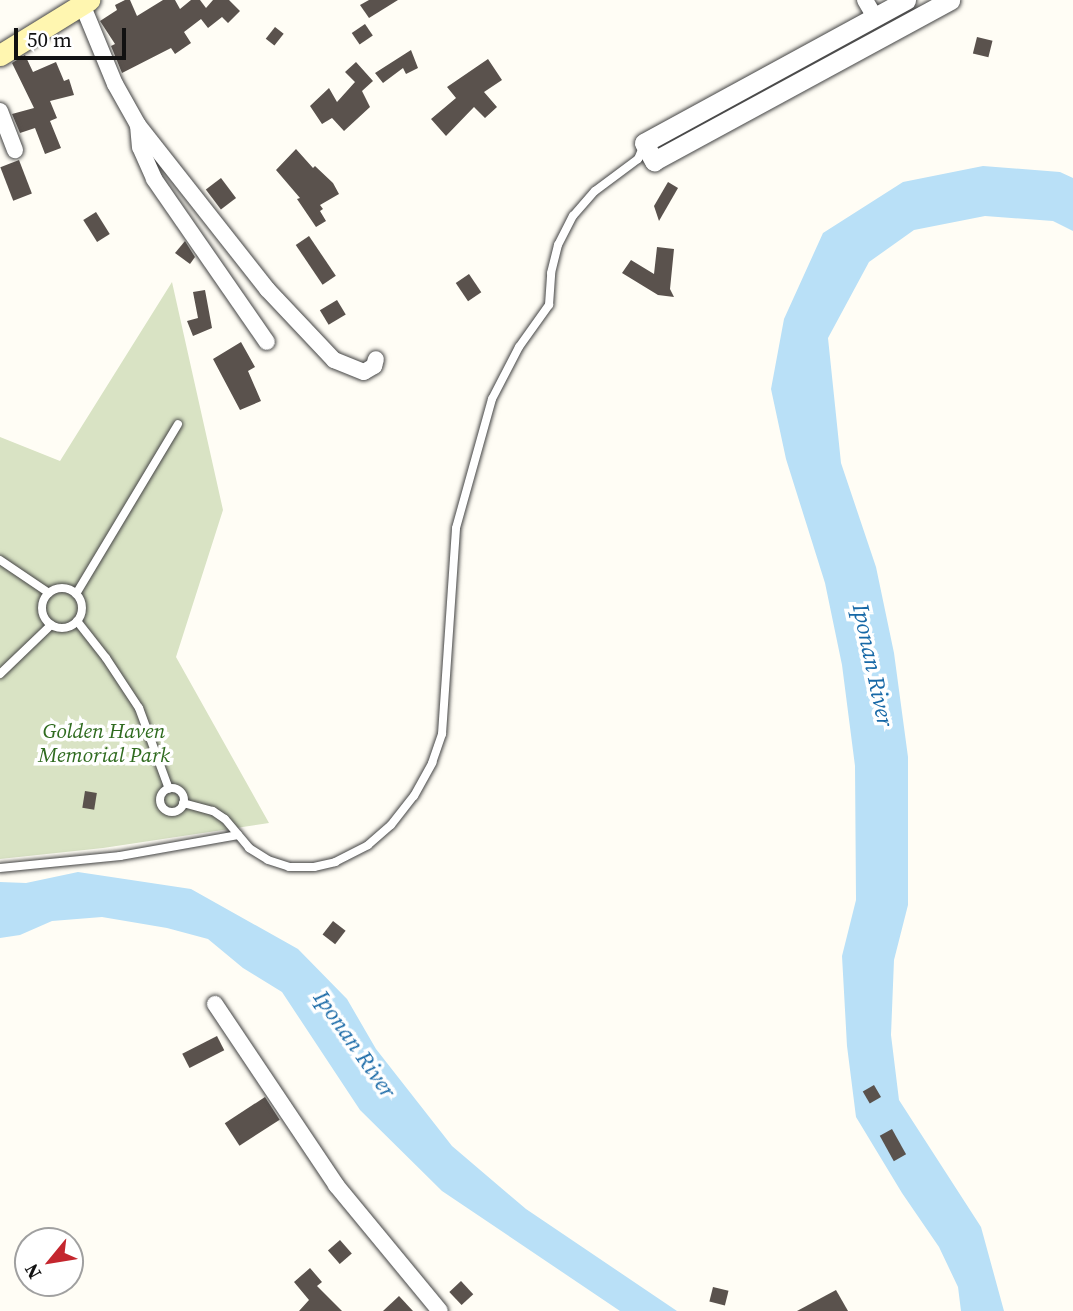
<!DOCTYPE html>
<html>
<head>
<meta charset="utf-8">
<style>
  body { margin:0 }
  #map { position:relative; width:1073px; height:1311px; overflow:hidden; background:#fffdf5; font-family:"Source Serif 4",serif }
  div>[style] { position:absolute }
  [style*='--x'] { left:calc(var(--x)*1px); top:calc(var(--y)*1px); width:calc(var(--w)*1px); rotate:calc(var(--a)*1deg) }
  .cemetery>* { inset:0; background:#d9e3c4 }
  .water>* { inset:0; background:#b9e0f7 }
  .building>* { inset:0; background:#5a524d; transform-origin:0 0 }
  .roads { filter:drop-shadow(0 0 2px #444) drop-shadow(0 0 2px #444) }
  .service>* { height:8px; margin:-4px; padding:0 4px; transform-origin:4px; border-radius:4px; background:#fff }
  .service>.ring { margin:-4px; padding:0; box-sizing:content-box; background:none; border:8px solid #fff; border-radius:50% }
  .minor>* { height:16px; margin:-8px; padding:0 8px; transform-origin:8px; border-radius:8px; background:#fff }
  .tertiary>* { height:19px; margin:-9.5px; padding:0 9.5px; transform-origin:9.5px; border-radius:9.5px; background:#fff }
  .secondary>* { height:21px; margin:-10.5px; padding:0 10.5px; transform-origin:10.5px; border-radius:10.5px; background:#fff6b0 }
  span { translate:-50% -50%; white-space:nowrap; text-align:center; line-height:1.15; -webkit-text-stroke:7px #fff; paint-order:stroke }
  .park-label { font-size:21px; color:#2f6b1f; font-style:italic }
  .water-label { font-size:23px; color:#1768a6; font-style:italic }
  .north { position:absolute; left:14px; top:1227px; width:70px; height:70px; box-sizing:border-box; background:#fff; border:2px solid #a0a0a0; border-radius:50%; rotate:240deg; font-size:19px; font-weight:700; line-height:28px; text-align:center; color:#111 }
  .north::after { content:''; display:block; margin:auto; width:24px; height:32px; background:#c4262e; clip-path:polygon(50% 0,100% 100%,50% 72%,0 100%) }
  .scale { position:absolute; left:14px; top:28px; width:112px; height:32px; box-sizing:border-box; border:4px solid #111; border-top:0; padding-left:9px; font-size:21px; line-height:24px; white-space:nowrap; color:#111; -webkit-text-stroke:5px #fff; paint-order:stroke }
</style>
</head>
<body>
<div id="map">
  <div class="cemetery">
    <div style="clip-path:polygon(172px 282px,223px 510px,176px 657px,269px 823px,103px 848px,0 859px,0 437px,60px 461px)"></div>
  </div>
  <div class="water">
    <div style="clip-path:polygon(983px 166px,1060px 172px,1073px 178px,1073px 231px,1053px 221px,985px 216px,914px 230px,869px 262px,828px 338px,841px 463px,876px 567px,894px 653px,908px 757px,908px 905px,894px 960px,891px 1035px,899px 1100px,981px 1227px,1004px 1311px,961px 1311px,958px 1287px,939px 1247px,902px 1193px,856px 1117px,847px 1046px,842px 956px,856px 900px,855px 766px,842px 665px,825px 583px,786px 459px,771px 389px,784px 319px,823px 233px,903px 182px)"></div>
    <div style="clip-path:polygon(78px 872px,191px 889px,298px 949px,347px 999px,376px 1049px,452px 1146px,526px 1209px,677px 1311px,620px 1311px,442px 1191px,360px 1110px,282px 992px,243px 968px,208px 939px,167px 928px,102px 917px,52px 921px,20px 935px,0 938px,0 882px,26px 883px)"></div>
  </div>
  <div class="building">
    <div style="clip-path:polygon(125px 0,130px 0,137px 16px,163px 0,175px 0,180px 9px,191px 0,200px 0,206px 8px,213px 0,229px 0,240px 11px,228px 23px,222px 17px,208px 28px,201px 19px,184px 32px,191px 43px,175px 54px,171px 48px,122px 73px,111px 46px,115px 44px,100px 21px,117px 10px,115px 5px)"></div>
    <div style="clip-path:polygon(369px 0,398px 0,369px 18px,360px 5px)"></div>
    <div style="left:365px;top:24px;width:14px;height:16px;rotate:56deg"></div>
    <div style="left:275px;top:27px;width:11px;height:15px;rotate:38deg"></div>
    <div style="left:977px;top:37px;width:16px;height:17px;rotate:14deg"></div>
    <div style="clip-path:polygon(411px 50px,418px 68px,406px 74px,403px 68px,383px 83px,375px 73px)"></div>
    <div style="clip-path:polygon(25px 55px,33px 72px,56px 62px,64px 81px,69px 79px,74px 95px,50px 101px,57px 118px,50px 121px,61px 148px,45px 154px,35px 128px,20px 133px,12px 114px,34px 108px,12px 63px)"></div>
    <div style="clip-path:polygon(488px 59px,502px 80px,484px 92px,497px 107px,485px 118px,474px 107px,446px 136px,431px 119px,456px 98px,447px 87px)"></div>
    <div style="clip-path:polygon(356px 62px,373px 81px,362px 91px,370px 107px,344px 131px,332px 118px,322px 124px,310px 106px,329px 88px,337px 102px,355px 82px,345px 72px)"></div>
    <div style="clip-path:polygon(296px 149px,313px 168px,315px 166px,333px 183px,339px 194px,320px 205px,323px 209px,320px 211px,326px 221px,316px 227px,297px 199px,300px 198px,276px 170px)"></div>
    <div style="left:19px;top:160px;width:36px;height:20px;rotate:69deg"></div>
    <div style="left:221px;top:178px;width:25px;height:19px;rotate:53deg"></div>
    <div style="clip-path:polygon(668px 182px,678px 188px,659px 221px,654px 206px)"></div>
    <div style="left:96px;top:212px;width:26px;height:15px;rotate:58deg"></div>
    <div style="left:309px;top:236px;width:48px;height:16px;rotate:56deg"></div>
    <div style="clip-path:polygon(185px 241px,195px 257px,190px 264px,175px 253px)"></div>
    <div style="clip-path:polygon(657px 247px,674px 249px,670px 289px,674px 297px,658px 295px,622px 273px,631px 260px,654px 274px)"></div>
    <div style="left:469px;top:274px;width:22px;height:16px;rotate:56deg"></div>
    <div style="clip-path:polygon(205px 290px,212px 328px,193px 336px,187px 321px,198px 318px,193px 292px)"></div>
    <div style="left:337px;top:300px;width:17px;height:20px;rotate:59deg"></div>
    <div style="clip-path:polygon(241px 342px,255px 367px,248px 371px,261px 401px,240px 410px,213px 359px)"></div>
    <div style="left:85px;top:791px;width:12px;height:17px;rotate:9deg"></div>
    <div style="left:333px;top:921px;width:16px;height:17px;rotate:38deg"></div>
    <div style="left:217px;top:1036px;width:16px;height:39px;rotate:63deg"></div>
    <div style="left:874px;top:1085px;width:14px;height:13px;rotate:60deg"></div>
    <div style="left:265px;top:1097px;width:27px;height:48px;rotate:57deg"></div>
    <div style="left:892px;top:1129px;width:29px;height:14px;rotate:61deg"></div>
    <div style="left:340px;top:1240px;width:18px;height:16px;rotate:49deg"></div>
    <div style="clip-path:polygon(310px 1268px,322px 1282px,317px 1286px,342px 1311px,299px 1311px,309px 1300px,294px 1282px)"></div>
    <div style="left:461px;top:1281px;width:18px;height:16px;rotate:47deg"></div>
    <div style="left:713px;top:1287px;width:16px;height:15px;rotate:14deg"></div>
    <div style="clip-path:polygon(836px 1290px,848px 1311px,797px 1311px)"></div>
    <div style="clip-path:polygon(399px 1296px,413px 1311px,383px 1311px)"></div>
  </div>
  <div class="roads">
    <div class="service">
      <div style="--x:0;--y:560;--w:59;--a:34"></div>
      <div class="ring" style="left:42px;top:588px;width:32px;height:32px"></div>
      <div style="--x:76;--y:594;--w:198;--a:-59"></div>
      <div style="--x:77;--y:621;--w:47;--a:51.9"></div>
      <div style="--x:106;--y:658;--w:60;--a:56.6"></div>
      <div style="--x:139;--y:708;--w:86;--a:69.7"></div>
      <div style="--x:0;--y:674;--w:71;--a:-43.9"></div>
      <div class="ring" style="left:160px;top:788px;width:16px;height:16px"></div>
      <div style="--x:183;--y:803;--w:31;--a:15"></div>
      <div style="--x:213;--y:811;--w:14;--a:34"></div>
      <div style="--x:225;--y:819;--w:38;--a:50"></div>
      <div style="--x:249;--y:848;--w:22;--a:32"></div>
      <div style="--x:268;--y:860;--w:22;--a:18"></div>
      <div style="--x:289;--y:867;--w:25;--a:0"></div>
      <div style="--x:314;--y:867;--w:22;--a:-13"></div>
      <div style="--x:335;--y:862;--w:37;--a:-27"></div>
      <div style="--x:368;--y:845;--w:30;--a:-41"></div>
      <div style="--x:391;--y:825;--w:37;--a:-52"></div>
      <div style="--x:414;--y:796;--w:38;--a:-61"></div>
      <div style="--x:432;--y:763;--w:31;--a:-71"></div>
      <div style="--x:442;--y:734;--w:206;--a:-86.1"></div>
      <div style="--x:456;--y:528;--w:134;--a:-74.4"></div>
      <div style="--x:492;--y:399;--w:59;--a:-62.6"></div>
      <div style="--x:519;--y:347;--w:52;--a:-54.5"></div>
      <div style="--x:549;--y:305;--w:32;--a:-86"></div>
      <div style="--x:551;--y:273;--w:29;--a:-76"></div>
      <div style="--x:558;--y:245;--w:33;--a:-63"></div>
      <div style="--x:573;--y:216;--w:33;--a:-49"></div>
      <div style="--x:595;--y:191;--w:54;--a:-36.7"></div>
      <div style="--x:638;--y:159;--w:13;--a:-67"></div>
      <div style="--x:0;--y:868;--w:121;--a:-5.7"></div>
      <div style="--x:120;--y:856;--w:120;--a:-10.1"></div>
    </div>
    <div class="minor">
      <div style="--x:865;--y:0;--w:20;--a:60"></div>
      <div style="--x:82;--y:4;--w:87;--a:67.6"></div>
      <div style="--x:115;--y:84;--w:47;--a:60.7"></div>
      <div style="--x:138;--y:125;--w:209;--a:51.8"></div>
      <div style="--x:267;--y:289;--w:98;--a:46.7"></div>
      <div style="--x:334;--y:360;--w:32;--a:22"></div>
      <div style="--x:364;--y:372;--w:12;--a:-31"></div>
      <div style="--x:374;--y:366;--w:7;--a:-74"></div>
      <div style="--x:0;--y:111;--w:42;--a:69"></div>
      <div style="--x:138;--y:125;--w:22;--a:85"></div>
      <div style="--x:140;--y:147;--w:35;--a:66"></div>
      <div style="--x:154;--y:179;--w:198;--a:55.3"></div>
      <div style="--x:215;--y:1004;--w:218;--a:56.2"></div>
      <div style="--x:336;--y:1185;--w:163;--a:50.5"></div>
    </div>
    <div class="tertiary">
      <div style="--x:906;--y:0;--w:298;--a:151.4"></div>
      <div style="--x:644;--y:143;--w:21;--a:61"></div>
      <div style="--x:654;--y:161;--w:337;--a:-28.5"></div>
    </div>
    <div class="secondary">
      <div style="--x:0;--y:55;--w:105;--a:-31.7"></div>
    </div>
  </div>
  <div class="park-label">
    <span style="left:104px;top:743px">Golden Haven<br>Memorial Park</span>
  </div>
  <div class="water-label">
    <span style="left:873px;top:665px;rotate:78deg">Iponan River</span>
    <span style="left:355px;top:1044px;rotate:55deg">Iponan River</span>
  </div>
  <div class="north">N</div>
  <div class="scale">50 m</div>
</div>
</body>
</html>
